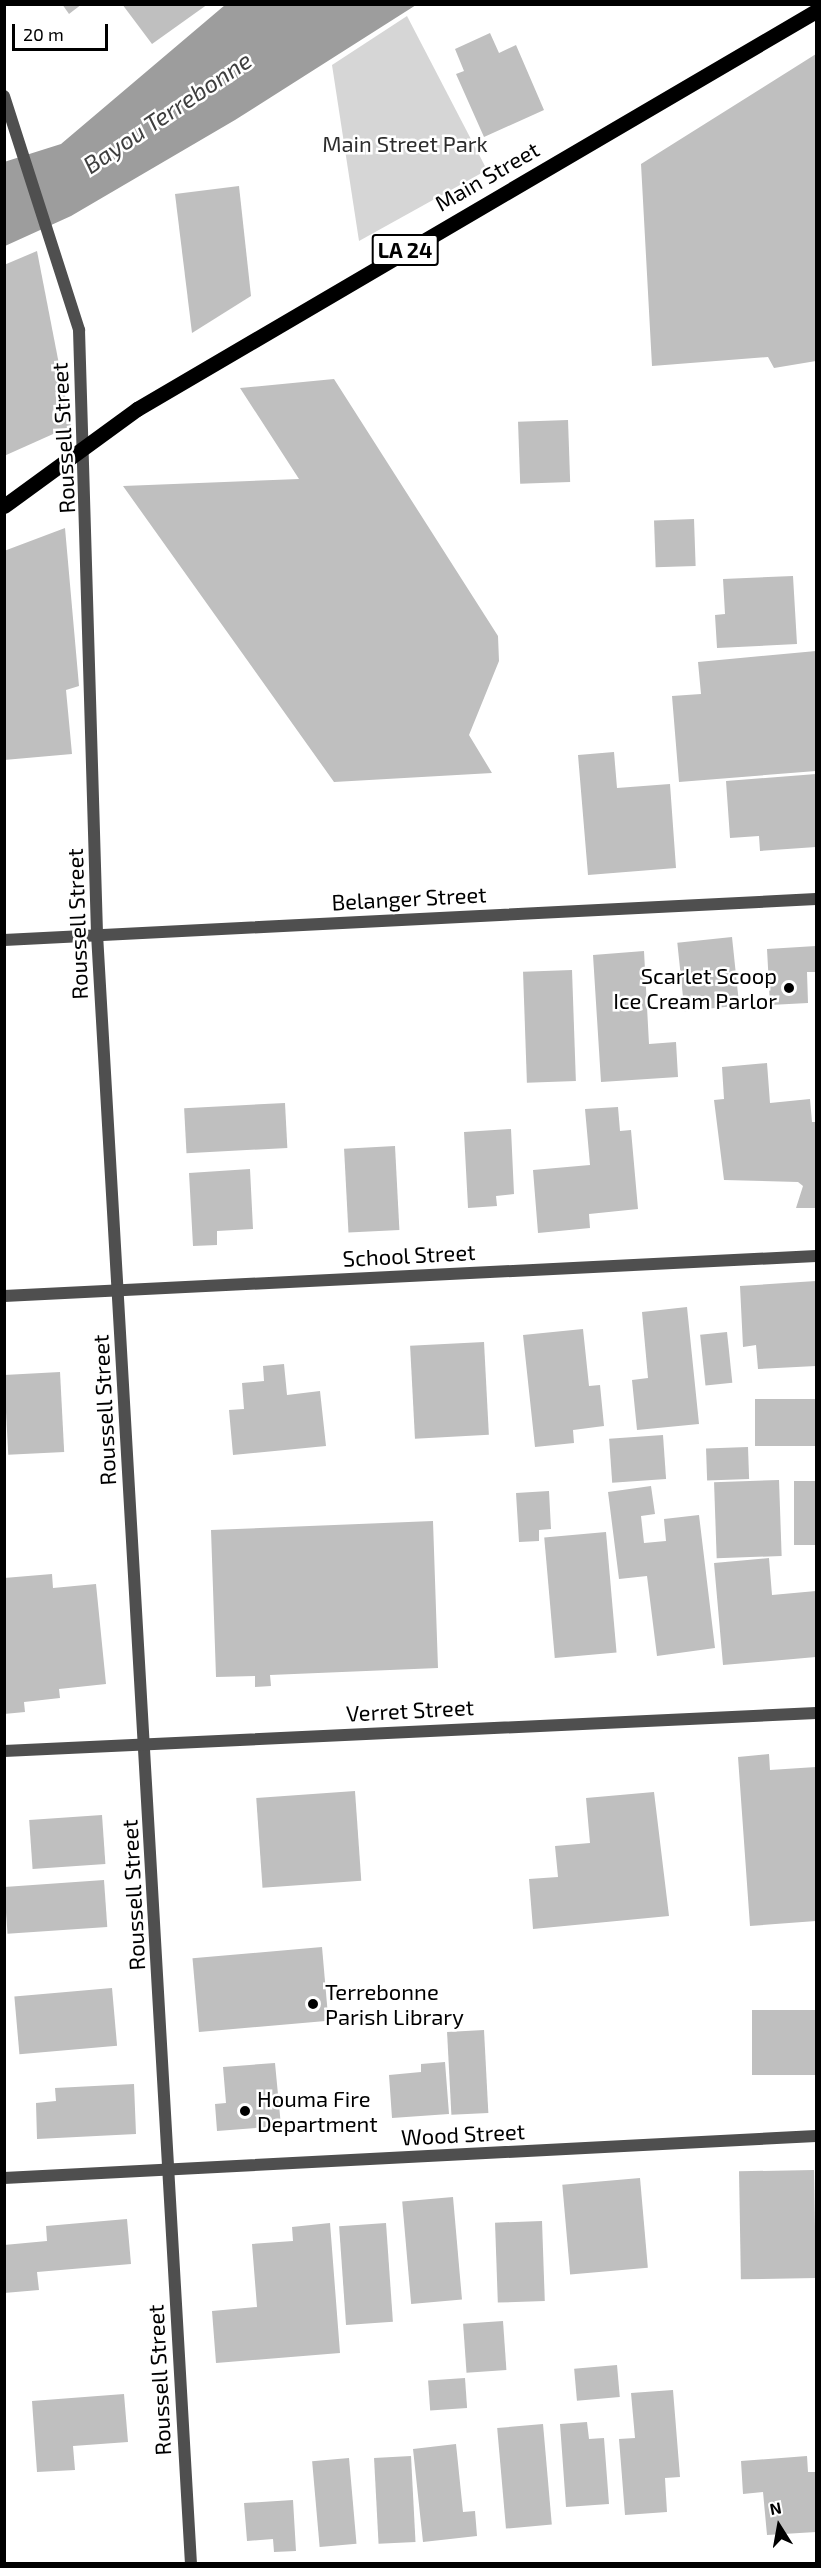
<!DOCTYPE html>
<html>
<head>
<meta charset="utf-8">
<style>
  body { margin:0 }
  #map { position:relative; width:821px; height:2568px; overflow:hidden; background:#fff; font-family:"Exo 2",sans-serif }
  div>[style] { position:absolute }
  [style*='--x'] { left:calc(var(--x)*1px); top:calc(var(--y)*1px); width:calc(var(--w)*1px); rotate:calc(var(--a)*1deg) }
  .green>* { inset:0; background:#d6d6d6 }
  .water>* { inset:0; background:#9d9d9d }
  .building>* { inset:0; background:#bfbfbf; transform-origin:0 0 }
  .minor>* { height:12px; margin:-6px; padding:0 6px; transform-origin:6px; border-radius:6px; background:#4f4f4f }
  .primary>* { height:15px; margin:-7.5px; padding:0 7.5px; transform-origin:7.5px; border-radius:7.5px; background:#000 }
  .dots>* { width:16px; height:16px; translate:-50% -50%; box-sizing:border-box; border:3px solid #fff; border-radius:50% }
  span { translate:-50% -50%; white-space:nowrap; text-align:center; line-height:1.15; -webkit-text-stroke:5px #fff; paint-order:stroke }
  .shield-label span { padding:2px 4px; background:#fff; border:2px solid; border-radius:4px; -webkit-text-stroke-width:0 }
  .shield-label { font-size:21px; color:#000; font-weight:700 }
  .park-label { font-size:22px; color:#2d2d2d }
  .street-label { font-size:22px; color:#000 }
  .poi-label { font-size:22px; color:#000 }
  .right { translate:-100% -50%; text-align:right }
  .left { translate:0 -50%; text-align:left }
  .water-label { font-size:24px; color:#3e3e3e; font-style:italic }
  .frame { position:absolute; inset:0; border:6px solid #000; pointer-events:none }
  .north { position:absolute; left:749px; top:2496px; width:60px; height:60px; -webkit-text-stroke:4px #fff; paint-order:stroke; rotate:349deg; font-size:16px; font-weight:700; line-height:24px; text-align:center; color:#000 }
  .north::after { content:''; display:block; margin:auto; width:21px; height:27px; background:#000; clip-path:polygon(50% 0,100% 100%,50% 72%,0 100%) }
  .scale { position:absolute; left:12px; top:24px; width:96px; height:27px; box-sizing:border-box; border:3px solid #000; border-top:0; padding-left:8px; font-size:18px; line-height:21px; white-space:nowrap; color:#000; -webkit-text-stroke:4px #fff; paint-order:stroke }
</style>
</head>
<body>
<div id="map">
  <div class="green">
    <div style="clip-path:polygon(407px 16px,487px 170px,359px 241px,332px 65px)"></div>
  </div>
  <div class="water">
    <div style="clip-path:polygon(225px 5px,416px 5px,235px 120px,71px 216px,5px 246px,4px 162px,61px 144px)"></div>
  </div>
  <div class="building">
    <div style="clip-path:polygon(62px 4px,82px 4px,69px 14px)"></div>
    <div style="clip-path:polygon(122px 4px,208px 4px,152px 44px)"></div>
    <div style="clip-path:polygon(490px 33px,499px 53px,516px 45px,544px 110px,484px 137px,456px 74px,464px 71px,455px 49px)"></div>
    <div style="clip-path:polygon(816px 54px,816px 361px,774px 368px,768px 357px,652px 366px,641px 164px)"></div>
    <div style="clip-path:polygon(239px 186px,251px 296px,192px 333px,175px 194px)"></div>
    <div style="clip-path:polygon(37px 251px,71px 426px,4px 456px,4px 265px)"></div>
    <div style="clip-path:polygon(334px 379px,498px 636px,499px 661px,469px 735px,492px 773px,334px 782px,123px 486px,299px 479px,240px 388px)"></div>
    <div style="left:568px;top:420px;width:62px;height:50px;rotate:88deg"></div>
    <div style="left:694px;top:519px;width:47px;height:40px;rotate:88deg"></div>
    <div style="clip-path:polygon(65px 528px,79px 686px,66px 690px,72px 754px,4px 760px,4px 551px)"></div>
    <div style="clip-path:polygon(793px 576px,797px 644px,717px 648px,715px 615px,725px 614px,723px 579px)"></div>
    <div style="clip-path:polygon(816px 651px,816px 771px,679px 782px,672px 696px,701px 694px,698px 662px)"></div>
    <div style="clip-path:polygon(614px 752px,617px 788px,670px 784px,676px 868px,588px 875px,578px 755px)"></div>
    <div style="clip-path:polygon(816px 774px,816px 847px,760px 851px,759px 836px,730px 838px,726px 781px)"></div>
    <div style="left:732px;top:937px;width:69px;height:55px;rotate:84deg"></div>
    <div style="clip-path:polygon(816px 946px,816px 972px,807px 972px,808px 1003px,770px 1005px,767px 949px)"></div>
    <div style="clip-path:polygon(644px 951px,649px 1044px,676px 1042px,678px 1077px,601px 1082px,593px 955px)"></div>
    <div style="left:572px;top:970px;width:111px;height:49px;rotate:88deg"></div>
    <div style="clip-path:polygon(767px 1063px,770px 1103px,810px 1099px,812px 1122px,816px 1122px,816px 1208px,796px 1208px,803px 1186px,798px 1182px,724px 1180px,714px 1100px,724px 1099px,722px 1067px)"></div>
    <div style="left:285px;top:1103px;width:45px;height:101px;rotate:87deg"></div>
    <div style="clip-path:polygon(618px 1107px,620px 1131px,631px 1130px,638px 1209px,589px 1214px,590px 1228px,538px 1233px,533px 1170px,590px 1165px,585px 1109px)"></div>
    <div style="clip-path:polygon(511px 1129px,514px 1194px,496px 1196px,497px 1206px,468px 1208px,464px 1132px)"></div>
    <div style="left:395px;top:1146px;width:84px;height:51px;rotate:87deg"></div>
    <div style="clip-path:polygon(250px 1169px,253px 1229px,217px 1231px,217px 1245px,193px 1246px,189px 1173px)"></div>
    <div style="clip-path:polygon(816px 1281px,816px 1366px,758px 1369px,756px 1345px,743px 1347px,740px 1286px)"></div>
    <div style="clip-path:polygon(687px 1307px,699px 1424px,637px 1430px,632px 1380px,648px 1378px,642px 1312px)"></div>
    <div style="clip-path:polygon(583px 1329px,589px 1386px,600px 1385px,604px 1426px,573px 1430px,574px 1443px,535px 1447px,523px 1335px)"></div>
    <div style="left:727px;top:1332px;width:51px;height:27px;rotate:84deg"></div>
    <div style="left:484px;top:1342px;width:93px;height:74px;rotate:87deg"></div>
    <div style="clip-path:polygon(284px 1364px,287px 1395px,320px 1391px,326px 1446px,233px 1455px,229px 1410px,244px 1409px,242px 1383px,264px 1381px,263px 1366px)"></div>
    <div style="left:60px;top:1372px;width:80px;height:56px;rotate:87deg"></div>
    <div style="left:816px;top:1399px;width:47px;height:61px;rotate:90deg"></div>
    <div style="left:663px;top:1435px;width:44px;height:54px;rotate:86deg"></div>
    <div style="left:748px;top:1447px;width:32px;height:42px;rotate:88deg"></div>
    <div style="left:779px;top:1480px;width:76px;height:65px;rotate:88deg"></div>
    <div style="left:794px;top:1481px;width:22px;height:64px"></div>
    <div style="clip-path:polygon(651px 1486px,655px 1514px,641px 1516px,644px 1543px,666px 1541px,664px 1519px,699px 1515px,715px 1648px,657px 1656px,647px 1576px,619px 1579px,608px 1492px)"></div>
    <div style="clip-path:polygon(549px 1491px,551px 1529px,539px 1530px,539px 1541px,519px 1542px,516px 1493px)"></div>
    <div style="clip-path:polygon(433px 1521px,438px 1668px,270px 1675px,271px 1686px,255px 1687px,255px 1676px,216px 1677px,211px 1530px)"></div>
    <div style="left:606px;top:1532px;width:121px;height:62px;rotate:85deg"></div>
    <div style="clip-path:polygon(769px 1558px,772px 1595px,816px 1591px,816px 1657px,723px 1665px,714px 1563px)"></div>
    <div style="clip-path:polygon(52px 1574px,53px 1588px,96px 1584px,106px 1684px,59px 1689px,60px 1698px,24px 1702px,25px 1712px,4px 1714px,4px 1578px)"></div>
    <div style="clip-path:polygon(769px 1754px,770px 1770px,816px 1767px,816px 1921px,750px 1926px,738px 1757px)"></div>
    <div style="left:355px;top:1791px;width:90px;height:99px;rotate:86deg"></div>
    <div style="clip-path:polygon(654px 1792px,669px 1916px,533px 1929px,529px 1879px,558px 1877px,555px 1846px,590px 1843px,586px 1798px)"></div>
    <div style="left:102px;top:1815px;width:49px;height:73px;rotate:86deg"></div>
    <div style="left:104px;top:1880px;width:47px;height:100px;rotate:86deg"></div>
    <div style="left:322px;top:1947px;width:74px;height:130px;rotate:85deg"></div>
    <div style="left:112px;top:1988px;width:58px;height:98px;rotate:85deg"></div>
    <div style="left:816px;top:2010px;width:65px;height:64px;rotate:90deg"></div>
    <div style="left:484px;top:2030px;width:83px;height:37px;rotate:87deg"></div>
    <div style="clip-path:polygon(445px 2062px,449px 2114px,392px 2118px,389px 2075px,421px 2072px,421px 2064px)"></div>
    <div style="clip-path:polygon(275px 2063px,281px 2126px,217px 2131px,215px 2104px,226px 2103px,223px 2067px)"></div>
    <div style="clip-path:polygon(134px 2084px,136px 2134px,37px 2139px,36px 2103px,56px 2101px,55px 2088px)"></div>
    <div style="left:814px;top:2170px;width:108px;height:75px;rotate:89deg"></div>
    <div style="left:640px;top:2178px;width:90px;height:78px;rotate:85deg"></div>
    <div style="left:453px;top:2197px;width:103px;height:51px;rotate:85deg"></div>
    <div style="clip-path:polygon(127px 2219px,131px 2264px,37px 2272px,39px 2290px,4px 2293px,4px 2245px,47px 2241px,46px 2226px)"></div>
    <div style="left:542px;top:2221px;width:80px;height:47px;rotate:88deg"></div>
    <div style="clip-path:polygon(330px 2223px,340px 2353px,216px 2363px,212px 2311px,257px 2307px,252px 2244px,293px 2241px,292px 2227px)"></div>
    <div style="left:386px;top:2223px;width:99px;height:47px;rotate:86deg"></div>
    <div style="left:503px;top:2321px;width:49px;height:40px;rotate:86deg"></div>
    <div style="left:617px;top:2365px;width:32px;height:43px;rotate:85deg"></div>
    <div style="left:465px;top:2378px;width:30px;height:37px;rotate:86deg"></div>
    <div style="clip-path:polygon(673px 2390px,680px 2477px,665px 2478px,667px 2512px,625px 2515px,619px 2439px,635px 2438px,631px 2393px)"></div>
    <div style="clip-path:polygon(124px 2394px,128px 2442px,73px 2446px,75px 2470px,37px 2472px,32px 2401px)"></div>
    <div style="clip-path:polygon(587px 2422px,589px 2439px,604px 2438px,609px 2504px,566px 2507px,560px 2424px)"></div>
    <div style="left:543px;top:2424px;width:101px;height:46px;rotate:85deg"></div>
    <div style="clip-path:polygon(456px 2444px,463px 2512px,475px 2511px,477px 2536px,423px 2542px,413px 2449px)"></div>
    <div style="left:411px;top:2456px;width:86px;height:37px;rotate:87deg"></div>
    <div style="clip-path:polygon(807px 2456px,808px 2472px,816px 2472px,816px 2532px,767px 2535px,763px 2492px,743px 2494px,741px 2461px)"></div>
    <div style="left:349px;top:2458px;width:86px;height:37px;rotate:85deg"></div>
    <div style="clip-path:polygon(293px 2500px,296px 2551px,274px 2552px,273px 2539px,247px 2541px,244px 2503px)"></div>
  </div>
  <div class="minor">
    <div style="--x:4;--y:96;--w:246;--a:72.2"></div>
    <div style="--x:79;--y:330;--w:604;--a:88.29"></div>
    <div style="--x:97;--y:934;--w:1633;--a:86.7"></div>
    <div style="--x:4;--y:940;--w:813;--a:-2.89"></div>
    <div style="--x:4;--y:1296;--w:813;--a:-2.82"></div>
    <div style="--x:4;--y:1751;--w:813;--a:-2.68"></div>
    <div style="--x:4;--y:2178;--w:813;--a:-2.96"></div>
  </div>
  <div class="primary">
    <div style="--x:4;--y:506;--w:165;--a:-36.1"></div>
    <div style="--x:137;--y:409;--w:787;--a:-30.38"></div>
  </div>
  <div class="dots">
    <div style="left:789px;top:988px;background:#000"></div>
    <div style="left:313px;top:2004px;background:#000"></div>
    <div style="left:245px;top:2111px;background:#000"></div>
  </div>
  <div class="shield-label">
    <span style="left:405px;top:250px">LA 24</span>
  </div>
  <div class="park-label">
    <span style="left:405px;top:144px">Main Street Park</span>
  </div>
  <div class="street-label">
    <span style="left:487px;top:176px;rotate:-30deg">Main Street</span>
    <span style="left:63px;top:438px;rotate:-93deg">Roussell Street</span>
    <span style="left:409px;top:898px;rotate:-3deg">Belanger Street</span>
    <span style="left:77px;top:924px;rotate:-92deg">Roussell Street</span>
    <span style="left:409px;top:1255px;rotate:-3deg">School Street</span>
    <span style="left:104px;top:1410px;rotate:-93deg">Roussell Street</span>
    <span style="left:410px;top:1710px;rotate:-3deg">Verret Street</span>
    <span style="left:133px;top:1895px;rotate:-93deg">Roussell Street</span>
    <span style="left:463px;top:2134px;rotate:-3deg">Wood Street</span>
    <span style="left:159px;top:2380px;rotate:-93deg">Roussell Street</span>
  </div>
  <div class="poi-label">
    <span class="right" style="left:777px;top:988px">Scarlet Scoop<br>Ice Cream Parlor</span>
    <span class="left" style="left:325px;top:2004px">Terrebonne<br>Parish Library</span>
    <span class="left" style="left:257px;top:2111px">Houma Fire<br>Department</span>
  </div>
  <div class="water-label">
    <span style="left:167px;top:112px;rotate:-34deg">Bayou Terrebonne</span>
  </div>
  <div class="frame"></div>
  <div class="north">N</div>
  <div class="scale">20 m</div>
</div>
</body>
</html>
